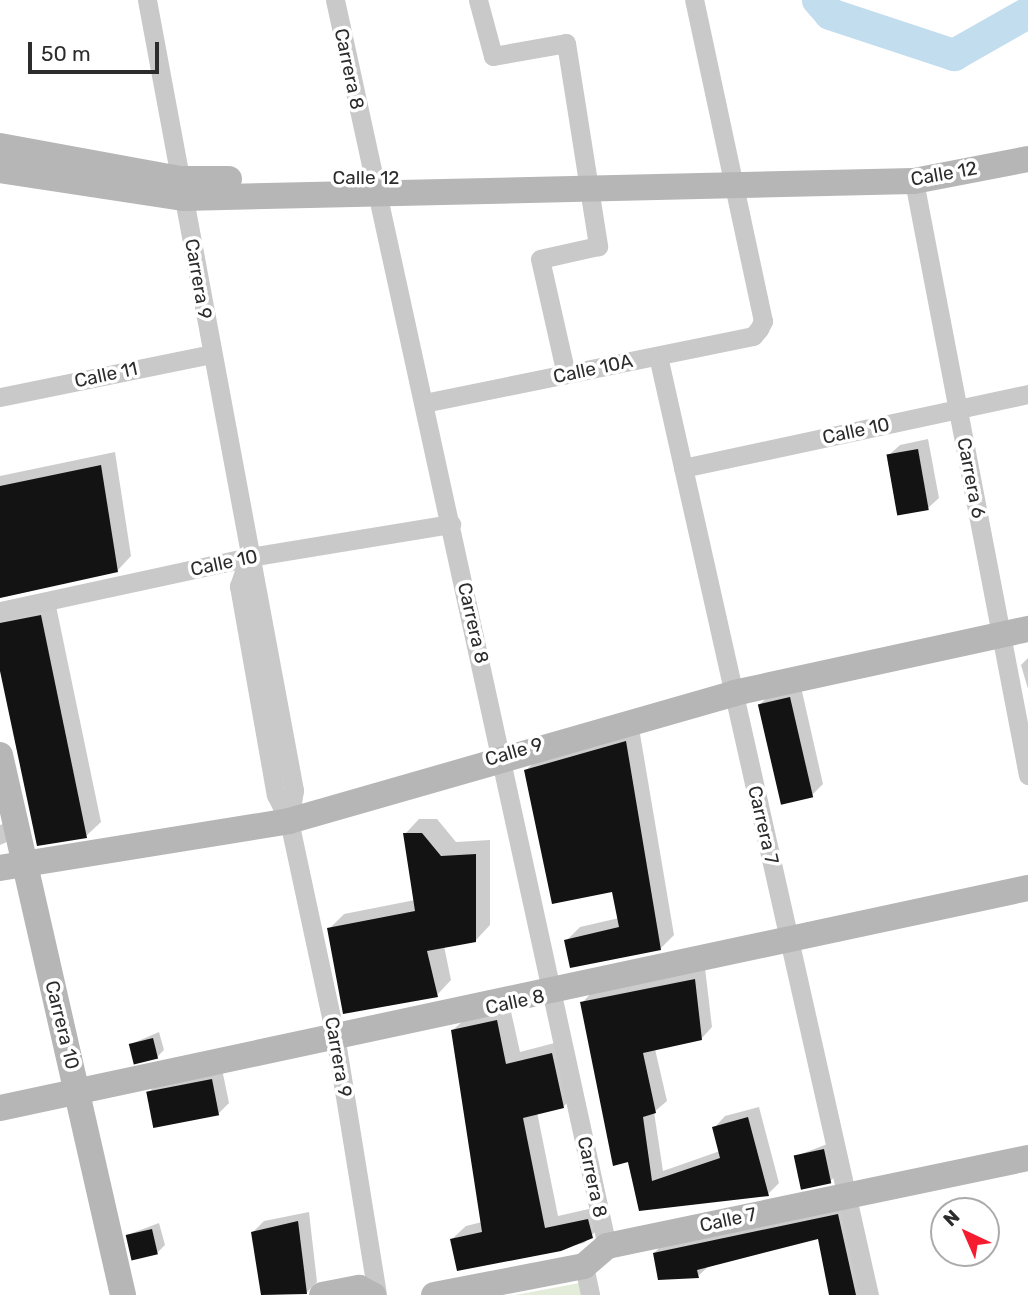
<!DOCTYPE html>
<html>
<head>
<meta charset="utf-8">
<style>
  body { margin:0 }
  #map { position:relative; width:1028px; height:1295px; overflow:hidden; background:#fff; font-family:Rubik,sans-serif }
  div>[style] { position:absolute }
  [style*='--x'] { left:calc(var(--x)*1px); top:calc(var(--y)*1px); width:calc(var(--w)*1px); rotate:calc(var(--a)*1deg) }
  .green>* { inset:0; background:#e3ecd8 }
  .shadow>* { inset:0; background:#0003 }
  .river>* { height:32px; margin:-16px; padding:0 16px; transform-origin:16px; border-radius:16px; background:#c1ddee }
  .building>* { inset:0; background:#131313; transform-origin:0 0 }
  .street>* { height:19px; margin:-9.5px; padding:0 9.5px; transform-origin:9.5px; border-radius:9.5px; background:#c9c9c9 }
  .secondary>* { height:26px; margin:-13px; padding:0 13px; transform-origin:13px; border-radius:13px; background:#b6b6b6 }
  span { translate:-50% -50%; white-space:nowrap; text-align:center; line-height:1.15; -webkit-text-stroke:7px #fff; paint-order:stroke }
  .street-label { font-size:19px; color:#2c2c2c }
  .north { position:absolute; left:930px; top:1197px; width:70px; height:70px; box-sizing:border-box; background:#fff; border:2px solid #ababab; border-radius:50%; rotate:316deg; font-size:19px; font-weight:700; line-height:28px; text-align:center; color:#2c2c2c }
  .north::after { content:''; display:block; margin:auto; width:24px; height:32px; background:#f51c30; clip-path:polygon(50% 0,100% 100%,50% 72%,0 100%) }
  .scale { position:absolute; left:28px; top:42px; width:131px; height:32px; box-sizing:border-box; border:4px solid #2c2c2c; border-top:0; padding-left:9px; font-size:21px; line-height:24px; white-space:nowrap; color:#2c2c2c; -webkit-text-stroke:5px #fff; paint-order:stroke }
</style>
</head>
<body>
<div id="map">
  <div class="green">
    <div style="clip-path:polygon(580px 1283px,582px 1295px,515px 1295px)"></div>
  </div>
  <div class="shadow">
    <div style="clip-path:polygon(928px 439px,939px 498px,928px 508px,889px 455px,900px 445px)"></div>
    <div style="clip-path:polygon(115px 452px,131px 556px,117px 571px,0 598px,0 476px)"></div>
    <div style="clip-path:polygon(55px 601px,101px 822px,86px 836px,0 662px,0 611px)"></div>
    <div style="clip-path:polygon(1028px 658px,1028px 689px,1021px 665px)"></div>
    <div style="clip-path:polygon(801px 687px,823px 784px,812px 795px,760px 704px,771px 694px)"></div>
    <div style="clip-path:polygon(639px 728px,674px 935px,660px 949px,566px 941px,580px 927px,619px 918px,614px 890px,526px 770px,540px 757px)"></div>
    <div style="clip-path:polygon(419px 819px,437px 819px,456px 842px,490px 840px,490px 925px,476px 940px,444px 946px,451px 980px,437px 995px,329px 929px,344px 914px,415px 900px,405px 834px)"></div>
    <div style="clip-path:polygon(3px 824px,7px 842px,0 845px,0 825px)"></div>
    <div style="clip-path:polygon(705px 968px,712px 1027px,701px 1039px,655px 1049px,667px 1101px,654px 1112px,663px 1171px,720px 1151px,714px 1128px,725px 1116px,759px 1107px,779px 1183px,768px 1194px,641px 1209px,582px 1003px,593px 991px)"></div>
    <div style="clip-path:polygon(510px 1007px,520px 1052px,566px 1040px,577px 1093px,563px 1107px,537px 1112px,558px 1216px,602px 1206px,605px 1222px,584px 1243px,458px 1269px,452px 1239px,466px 1226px,482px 1222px,453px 1030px,467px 1017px)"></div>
    <div style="clip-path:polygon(159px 1032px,164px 1050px,157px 1057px,131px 1044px)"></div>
    <div style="clip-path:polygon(222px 1069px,229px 1103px,218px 1114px,148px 1093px,159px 1082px)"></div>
    <div style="clip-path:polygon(830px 1143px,837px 1175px,830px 1181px,796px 1156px)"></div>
    <div style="clip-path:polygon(851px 1201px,873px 1295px,831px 1295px,819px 1237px,709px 1266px,698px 1276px,654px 1253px,668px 1239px)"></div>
    <div style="clip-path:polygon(309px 1212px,317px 1282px,306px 1293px,263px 1295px,253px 1232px,264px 1221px)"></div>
    <div style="clip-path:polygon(159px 1223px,165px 1245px,158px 1252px,127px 1235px)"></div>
  </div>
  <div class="river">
    <div style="--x:818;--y:0;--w:18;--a:49"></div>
    <div style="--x:830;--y:14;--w:131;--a:18.3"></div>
    <div style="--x:954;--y:55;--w:85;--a:-29.6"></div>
  </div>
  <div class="building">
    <div style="left:918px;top:449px;width:62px;height:32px;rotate:80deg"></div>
    <div style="clip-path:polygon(101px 465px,118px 572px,0 598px,0 486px)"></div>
    <div style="clip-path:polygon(41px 615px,87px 838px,37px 846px,0 671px,0 623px)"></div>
    <div style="left:790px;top:697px;width:103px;height:33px;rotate:77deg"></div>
    <div style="clip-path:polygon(626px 741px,661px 950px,570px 968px,564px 940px,619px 927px,612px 892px,552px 904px,524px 770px)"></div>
    <div style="clip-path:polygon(403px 833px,422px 833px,441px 856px,476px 854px,476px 942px,427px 951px,438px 997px,343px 1014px,327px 928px,415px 911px)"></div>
    <div style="clip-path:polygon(695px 979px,702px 1040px,643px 1053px,656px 1113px,643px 1117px,652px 1181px,720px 1158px,712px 1127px,748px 1117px,769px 1196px,639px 1211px,628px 1162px,613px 1166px,580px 1002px)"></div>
    <div style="clip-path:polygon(497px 1020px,506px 1064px,552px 1053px,564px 1108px,523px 1118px,545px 1228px,588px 1219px,593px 1238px,561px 1251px,457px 1271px,450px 1239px,482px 1232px,451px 1030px)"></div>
    <div style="left:153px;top:1038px;width:21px;height:25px;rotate:76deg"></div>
    <div style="left:212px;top:1079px;width:37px;height:67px;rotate:79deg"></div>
    <div style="left:824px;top:1149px;width:35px;height:31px;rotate:78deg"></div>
    <div style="clip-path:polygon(838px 1214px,856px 1295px,829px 1295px,818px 1239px,697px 1270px,699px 1278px,658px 1280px,653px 1253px)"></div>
    <div style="clip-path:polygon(298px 1221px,307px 1294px,261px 1295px,251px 1232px)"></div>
    <div style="left:152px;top:1229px;width:26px;height:27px;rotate:77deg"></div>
  </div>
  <div class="street">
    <div style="--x:147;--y:0;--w:804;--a:79.46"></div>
    <div style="--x:294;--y:790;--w:31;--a:99"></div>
    <div style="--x:335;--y:0;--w:1275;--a:77.69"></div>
    <div style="--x:478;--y:0;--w:58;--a:75"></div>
    <div style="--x:493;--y:56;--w:74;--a:-10.1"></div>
    <div style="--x:566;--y:43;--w:206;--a:81"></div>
    <div style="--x:598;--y:246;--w:59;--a:167.4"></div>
    <div style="--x:540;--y:259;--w:118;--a:77.3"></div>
    <div style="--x:914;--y:181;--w:605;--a:79.14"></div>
    <div style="--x:658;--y:356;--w:962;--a:77.34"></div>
    <div style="--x:0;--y:397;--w:216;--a:-11.5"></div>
    <div style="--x:424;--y:403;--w:336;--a:-11.5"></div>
    <div style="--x:753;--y:336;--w:9;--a:-49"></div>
    <div style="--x:759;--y:329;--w:9;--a:-63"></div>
    <div style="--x:763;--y:321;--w:328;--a:-102.1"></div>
    <div style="--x:683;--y:468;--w:353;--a:-12.1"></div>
    <div style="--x:249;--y:557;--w:31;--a:109"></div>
    <div style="--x:239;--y:586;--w:212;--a:80"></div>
    <div style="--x:276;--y:795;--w:29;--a:63"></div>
    <div style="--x:289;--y:821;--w:225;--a:77.9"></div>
    <div style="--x:336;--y:1041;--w:257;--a:80.8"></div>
    <div style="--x:0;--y:611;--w:255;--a:-12.2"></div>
    <div style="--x:249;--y:557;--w:205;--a:-9.3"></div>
    <div style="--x:584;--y:1266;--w:30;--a:78"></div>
  </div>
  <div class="secondary">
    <div style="--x:0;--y:146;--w:183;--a:10.4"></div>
    <div style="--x:180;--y:179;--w:49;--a:0"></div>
    <div style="--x:0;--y:170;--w:185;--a:8.7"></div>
    <div style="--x:183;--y:198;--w:731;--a:-1.33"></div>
    <div style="--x:914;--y:181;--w:116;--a:-10.9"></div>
    <div style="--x:0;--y:755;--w:554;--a:77.17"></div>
    <div style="--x:0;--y:868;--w:293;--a:-9.2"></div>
    <div style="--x:289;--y:821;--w:463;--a:-16"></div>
    <div style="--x:734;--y:693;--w:301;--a:-12.3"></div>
    <div style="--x:0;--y:1108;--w:1051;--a:-12.08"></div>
    <div style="--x:322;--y:1295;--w:38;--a:-11"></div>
    <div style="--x:359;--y:1288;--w:16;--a:27"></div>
    <div style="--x:434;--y:1295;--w:153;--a:-10.9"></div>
    <div style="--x:584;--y:1266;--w:30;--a:-41"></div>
    <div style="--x:607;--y:1246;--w:430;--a:-11.8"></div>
  </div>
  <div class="street-label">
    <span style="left:349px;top:69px;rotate:78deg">Carrera 8</span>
    <span style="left:944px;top:174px;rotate:-10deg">Calle 12</span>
    <span style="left:366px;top:178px">Calle 12</span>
    <span style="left:198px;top:279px;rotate:80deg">Carrera 9</span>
    <span style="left:593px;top:369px;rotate:-12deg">Calle 10A</span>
    <span style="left:106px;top:375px;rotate:-12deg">Calle 11</span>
    <span style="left:856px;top:431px;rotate:-12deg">Calle 10</span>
    <span style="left:971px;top:478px;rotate:79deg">Carrera 6</span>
    <span style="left:224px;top:563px;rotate:-12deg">Calle 10</span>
    <span style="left:473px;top:623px;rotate:77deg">Carrera 8</span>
    <span style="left:514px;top:752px;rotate:-16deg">Calle 9</span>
    <span style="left:763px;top:825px;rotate:77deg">Carrera 7</span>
    <span style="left:515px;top:1002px;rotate:-12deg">Calle 8</span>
    <span style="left:62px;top:1025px;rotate:76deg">Carrera 10</span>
    <span style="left:338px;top:1057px;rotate:80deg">Carrera 9</span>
    <span style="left:592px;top:1177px;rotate:78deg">Carrera 8</span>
    <span style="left:728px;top:1220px;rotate:-12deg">Calle 7</span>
  </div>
  <div class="north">N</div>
  <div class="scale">50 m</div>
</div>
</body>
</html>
